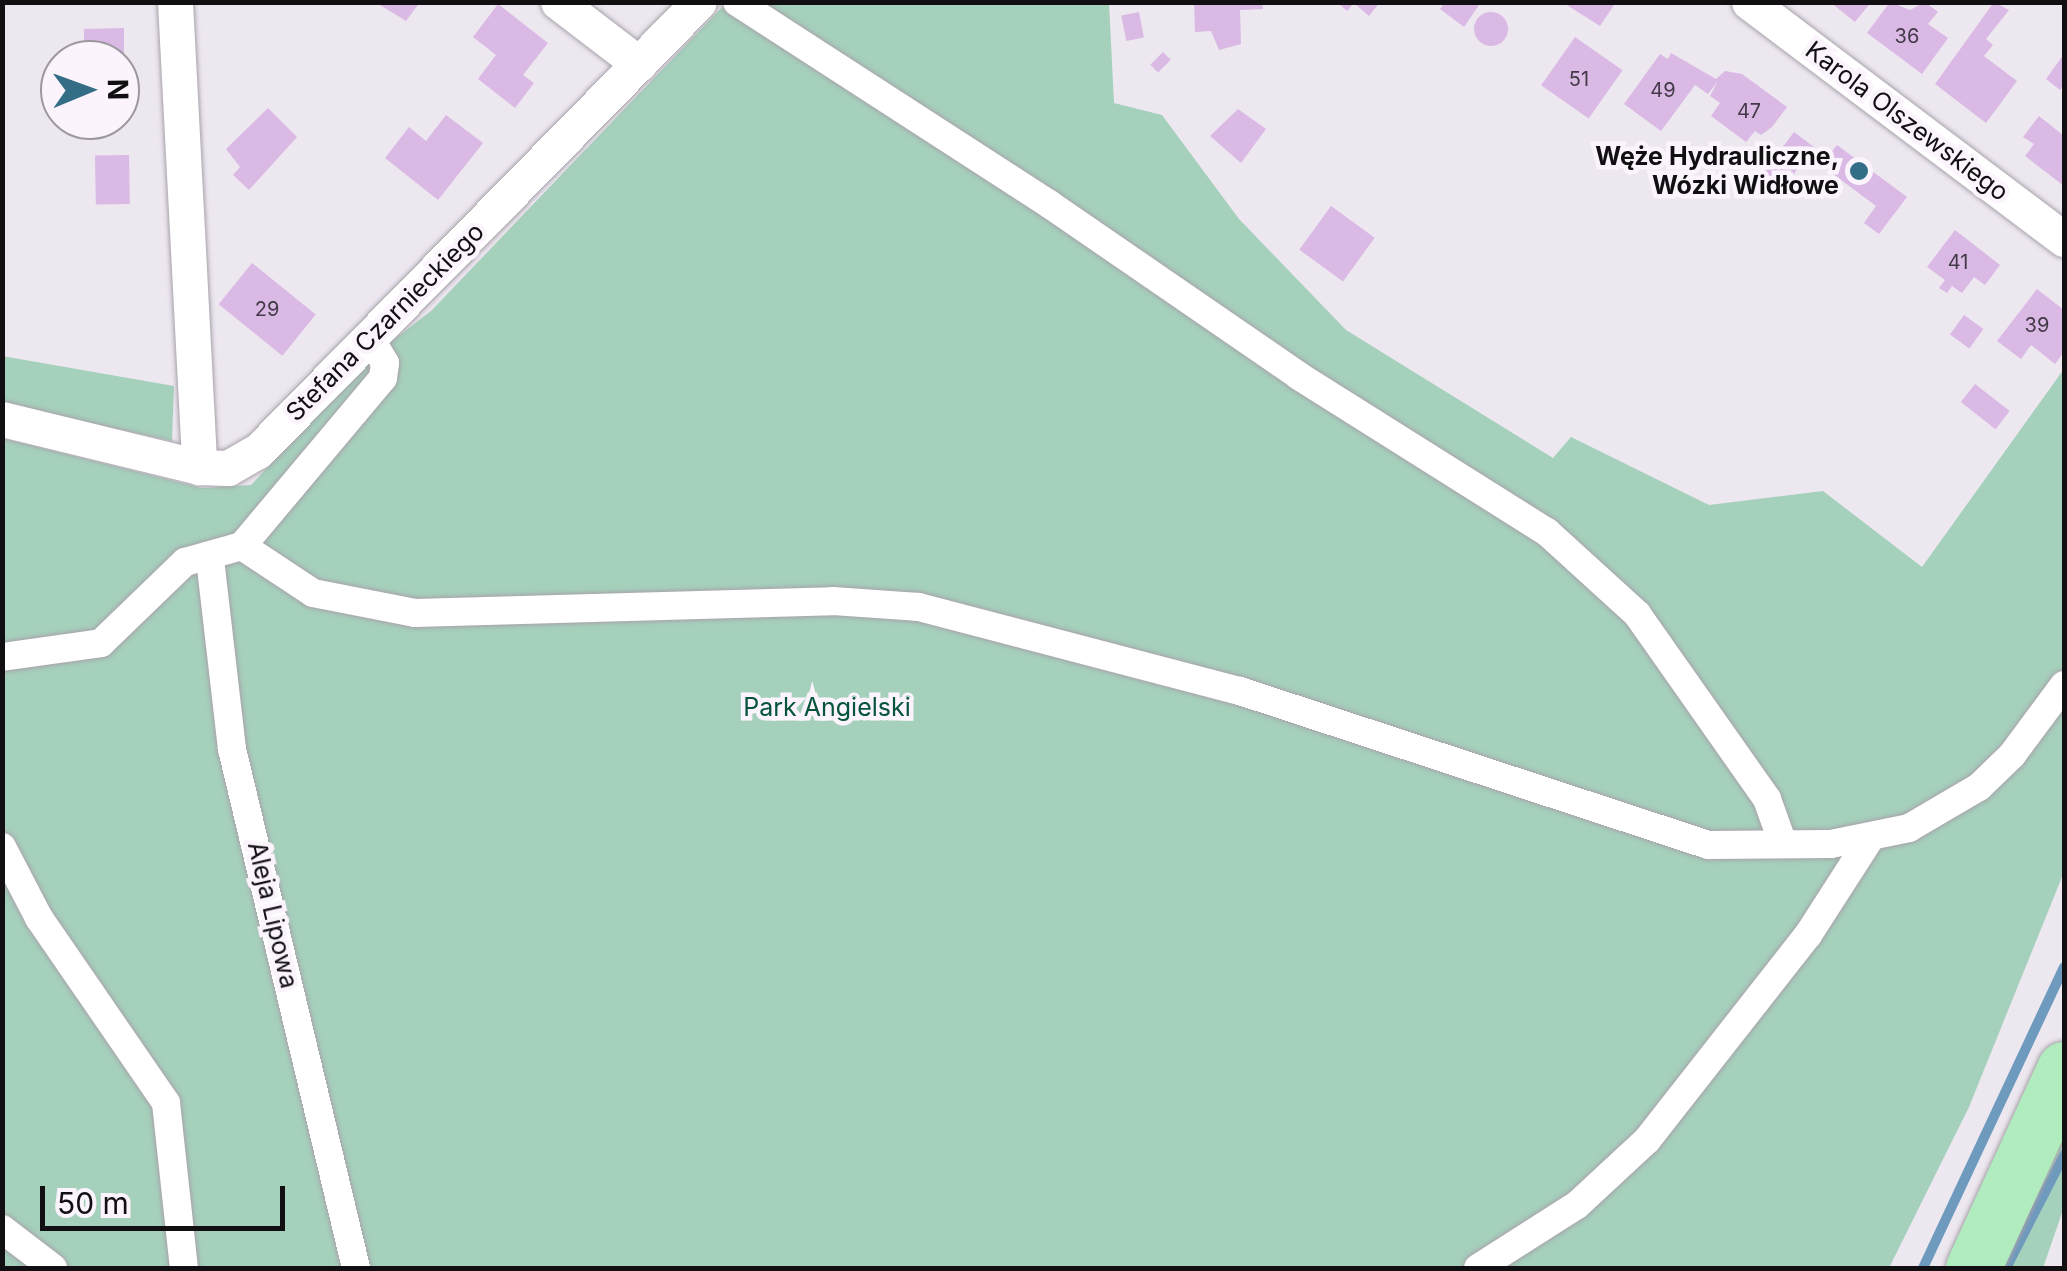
<!DOCTYPE html>
<html>
<head>
<meta charset="utf-8">
<style>
  body { margin:0 }
  #map { position:relative; width:2067px; height:1271px; overflow:hidden; background:#ede7f0; font-family:Inter,sans-serif }
  div>[style] { position:absolute }
  [style*='--x'] { left:calc(var(--x)*1px); top:calc(var(--y)*1px); width:calc(var(--w)*1px); rotate:calc(var(--a)*1deg) }
  .green>* { inset:0; background:#a5d0bc }
  .stream>* { height:10px; margin:-5px; padding:0 5px; transform-origin:5px; border-radius:5px; background:#6d9abd }
  .building>* { inset:0; background:#dab9e5; transform-origin:0 0 }
  .round { border-radius:50% }
  .roads { filter:drop-shadow(0 0 2px #a8a2aa) drop-shadow(0 0 2px #a8a2aa) }
  .pedestrian>* { height:28px; margin:-14px; padding:0 14px; transform-origin:14px; border-radius:14px; background:#fff }
  .minor>* { height:35px; margin:-17.5px; padding:0 17.5px; transform-origin:17.5px; border-radius:17.5px; background:#fff }
  .primary>* { height:55px; margin:-27.5px; padding:0 27.5px; transform-origin:27.5px; border-radius:27.5px; background:#b0ecbe }
  .dots>* { width:28px; height:28px; translate:-50% -50%; box-sizing:border-box; border:5px solid #fbf4fd; border-radius:50% }
  span { translate:-50% -50%; white-space:nowrap; text-align:center; line-height:1.15; -webkit-text-stroke:9px #fbf4fd; paint-order:stroke }
  .number-label { font-size:20px; color:#433a47 }
  .number-label span { -webkit-text-stroke-width:0 }
  .street-label { font-size:25px; color:#110f12 }
  .poi-label { font-size:25px; color:#110f12; font-weight:700 }
  .right { translate:-100% -50%; text-align:right }
  .park-label { font-size:25px; color:#05543b }
  .frame { position:absolute; inset:0; border:5px solid #110f12; pointer-events:none }
  .north { position:absolute; left:40px; top:40px; width:100px; height:100px; box-sizing:border-box; background:#fbf4fd; border:2px solid #9d989f; border-radius:50%; rotate:89deg; font-size:28px; font-weight:700; line-height:40px; text-align:center; color:#110f12 }
  .north::after { content:''; display:block; margin:auto; width:35px; height:45px; background:#346e86; clip-path:polygon(50% 0,100% 100%,50% 72%,0 100%) }
  .scale { position:absolute; left:40px; top:1186px; width:245px; height:45px; box-sizing:border-box; border:5px solid #110f12; border-top:0; padding-left:12px; font-size:30px; line-height:35px; white-space:nowrap; color:#110f12; -webkit-text-stroke:8px #fbf4fd; paint-order:stroke }
</style>
</head>
<body>
<div id="map">
  <div class="green">
    <div style="clip-path:polygon(726px 3px,1109px 3px,1114px 103px,1162px 115px,1239px 219px,1346px 330px,1553px 458px,1571px 437px,1709px 505px,1823px 491px,1922px 567px,2064px 369px,2064px 872px,1969px 1107px,1889px 1268px,3px 1268px,2px 438px,202px 488px,251px 485px,370px 358px,431px 311px)"></div>
    <div style="clip-path:polygon(2px 356px,174px 386px,172px 441px,3px 404px)"></div>
    <div style="clip-path:polygon(2064px 1117px,2064px 1207px,2043px 1268px,1995px 1268px)"></div>
  </div>
  <div class="stream">
    <div style="--x:1923;--y:1268;--w:332;--a:-64.9"></div>
    <div style="--x:2006;--y:1268;--w:127;--a:-62.8"></div>
  </div>
  <div class="building">
    <div style="clip-path:polygon(375px 2px,420px 2px,406px 21px)"></div>
    <div style="clip-path:polygon(1337px 2px,1380px 2px,1369px 16px,1354px 3px,1347px 11px)"></div>
    <div style="clip-path:polygon(1445px 2px,1481px 2px,1464px 27px,1440px 9px)"></div>
    <div style="clip-path:polygon(1562px 2px,1616px 2px,1600px 26px)"></div>
    <div style="clip-path:polygon(1830px 2px,1871px 2px,1855px 22px)"></div>
    <div style="clip-path:polygon(1890px 2px,1910px 10px,1925px 2px,1938px 12px,1928px 24px,1948px 38px,1922px 74px,1867px 33px)"></div>
    <div style="clip-path:polygon(1994px 2px,2009px 10px,1986px 39px,1993px 45px,1984px 56px,2017px 81px,1986px 123px,1935px 84px)"></div>
    <div style="clip-path:polygon(1194px 3px,1262px 3px,1263px 9px,1240px 10px,1241px 44px,1219px 50px,1211px 31px,1195px 32px)"></div>
    <div style="clip-path:polygon(498px 4px,548px 43px,523px 75px,534px 83px,515px 108px,478px 79px,496px 55px,473px 37px)"></div>
    <div style="left:1139px;top:12px;width:26px;height:18px;rotate:79deg"></div>
    <div class="round" style="left:1474px;top:12px;width:34px;height:34px"></div>
    <div style="clip-path:polygon(124px 28px,124px 72px,132px 71px,133px 95px,120px 95px,120px 60px,84px 60px,84px 29px)"></div>
    <div style="left:1575px;top:37px;width:58px;height:59px;rotate:35deg"></div>
    <div style="left:1163px;top:52px;width:11px;height:18px;rotate:45deg"></div>
    <div style="clip-path:polygon(1671px 53px,1716px 79px,1725px 71px,1742px 74px,1787px 107px,1772px 127px,1761px 135px,1755px 131px,1746px 142px,1711px 116px,1720px 103px,1710px 96px,1718px 81px,1708px 94px,1695px 85px,1661px 131px,1624px 104px,1660px 54px,1668px 59px)"></div>
    <div style="clip-path:polygon(2064px 54px,2064px 84px,2060px 90px,2046px 79px)"></div>
    <div style="clip-path:polygon(268px 108px,297px 137px,249px 190px,233px 175px,240px 167px,226px 149px)"></div>
    <div style="clip-path:polygon(1238px 109px,1266px 129px,1241px 163px,1210px 136px)"></div>
    <div style="clip-path:polygon(446px 115px,483px 143px,438px 200px,385px 158px,409px 127px,426px 141px)"></div>
    <div style="clip-path:polygon(2039px 116px,2064px 136px,2064px 186px,2025px 156px,2034px 144px,2023px 137px)"></div>
    <div style="left:1794px;top:132px;width:25px;height:53px;rotate:37deg"></div>
    <div style="clip-path:polygon(1837px 145px,1907px 197px,1879px 234px,1864px 223px,1876px 206px,1821px 165px)"></div>
    <div style="left:129px;top:155px;width:49px;height:34px;rotate:89deg"></div>
    <div style="left:1331px;top:206px;width:54px;height:54px;rotate:36deg"></div>
    <div style="clip-path:polygon(1955px 230px,2000px 265px,1985px 285px,1974px 277px,1962px 293px,1952px 286px,1947px 293px,1939px 288px,1945px 280px,1927px 267px)"></div>
    <div style="left:252px;top:263px;width:82px;height:53px;rotate:39deg"></div>
    <div style="clip-path:polygon(2037px 289px,2064px 310px,2064px 352px,2055px 364px,2031px 345px,2021px 359px,1997px 341px)"></div>
    <div style="left:1964px;top:315px;width:24px;height:24px;rotate:36deg"></div>
    <div style="left:1975px;top:384px;width:44px;height:23px;rotate:38deg"></div>
  </div>
  <div class="roads">
    <div class="pedestrian">
      <div style="--x:737;--y:2;--w:372;--a:32.9"></div>
      <div style="--x:1049;--y:204;--w:303;--a:34.5"></div>
      <div style="--x:1299;--y:376;--w:293;--a:32.2"></div>
      <div style="--x:1547;--y:532;--w:122;--a:42.3"></div>
      <div style="--x:1637;--y:614;--w:226;--a:54.9"></div>
      <div style="--x:1767;--y:799;--w:45;--a:70.3"></div>
      <div style="--x:242;--y:546;--w:85;--a:33.5"></div>
      <div style="--x:313;--y:593;--w:104;--a:11.1"></div>
      <div style="--x:415;--y:613;--w:418;--a:-1.6"></div>
      <div style="--x:833;--y:601;--w:86;--a:4"></div>
      <div style="--x:919;--y:607;--w:332;--a:14.7"></div>
      <div style="--x:1240;--y:691;--w:493;--a:18.2"></div>
      <div style="--x:1708;--y:845;--w:123;--a:-0.5"></div>
      <div style="--x:1831;--y:844;--w:80;--a:-11.6"></div>
      <div style="--x:1909;--y:828;--w:81;--a:-30.4"></div>
      <div style="--x:1979;--y:787;--w:46;--a:-44.1"></div>
      <div style="--x:2012;--y:755;--w:87;--a:-53.4"></div>
      <div style="--x:210;--y:559;--w:191;--a:83.4"></div>
      <div style="--x:232;--y:749;--w:534;--a:76.56"></div>
      <div style="--x:2;--y:657;--w:100;--a:-8"></div>
      <div style="--x:101;--y:643;--w:117;--a:-44"></div>
      <div style="--x:185;--y:562;--w:59;--a:-15.7"></div>
      <div style="--x:242;--y:546;--w:219;--a:-50"></div>
      <div style="--x:383;--y:378;--w:15;--a:-82"></div>
      <div style="--x:385;--y:363;--w:29;--a:-121"></div>
      <div style="--x:2;--y:847;--w:80;--a:62.5"></div>
      <div style="--x:39;--y:918;--w:224;--a:55.5"></div>
      <div style="--x:166;--y:1103;--w:166;--a:83.8"></div>
      <div style="--x:2;--y:1229;--w:64;--a:37.4"></div>
      <div style="--x:1478;--y:1268;--w:117;--a:-32.5"></div>
      <div style="--x:1577;--y:1205;--w:96;--a:-42.9"></div>
      <div style="--x:1647;--y:1140;--w:261;--a:-51.9"></div>
      <div style="--x:1808;--y:935;--w:113;--a:-57.3"></div>
    </div>
    <div class="minor">
      <div style="--x:175;--y:2;--w:466;--a:87"></div>
      <div style="--x:558;--y:2;--w:102;--a:37.4"></div>
      <div style="--x:1749;--y:2;--w:394;--a:37"></div>
      <div style="--x:2;--y:419;--w:203;--a:13.7"></div>
      <div style="--x:199;--y:467;--w:29;--a:2"></div>
      <div style="--x:228;--y:468;--w:34;--a:-30"></div>
      <div style="--x:258;--y:451;--w:629;--a:-45.52"></div>
    </div>
    <div class="primary">
      <div style="--x:1973;--y:1268;--w:219;--a:-65.4"></div>
    </div>
  </div>
  <div class="dots">
    <div style="left:1859px;top:171px;background:#346e86"></div>
  </div>
  <div class="number-label">
    <span style="left:1907px;top:36px">36</span>
    <span style="left:1579px;top:79px">51</span>
    <span style="left:1663px;top:90px">49</span>
    <span style="left:1749px;top:111px">47</span>
    <span style="left:1958px;top:262px">41</span>
    <span style="left:267px;top:309px">29</span>
    <span style="left:2037px;top:325px">39</span>
  </div>
  <div class="street-label">
    <span style="left:1907px;top:121px;rotate:37deg">Karola Olszewskiego</span>
    <span style="left:385px;top:322px;rotate:-45deg">Stefana Czarnieckiego</span>
    <span style="left:273px;top:915px;rotate:77deg">Aleja Lipowa</span>
  </div>
  <div class="poi-label">
    <span class="right" style="left:1839px;top:171px">Węże Hydrauliczne,<br>Wózki Widłowe</span>
  </div>
  <div class="park-label">
    <span style="left:827px;top:707px">Park Angielski</span>
  </div>
  <div class="frame"></div>
  <div class="north">N</div>
  <div class="scale">50 m</div>
</div>
</body>
</html>
